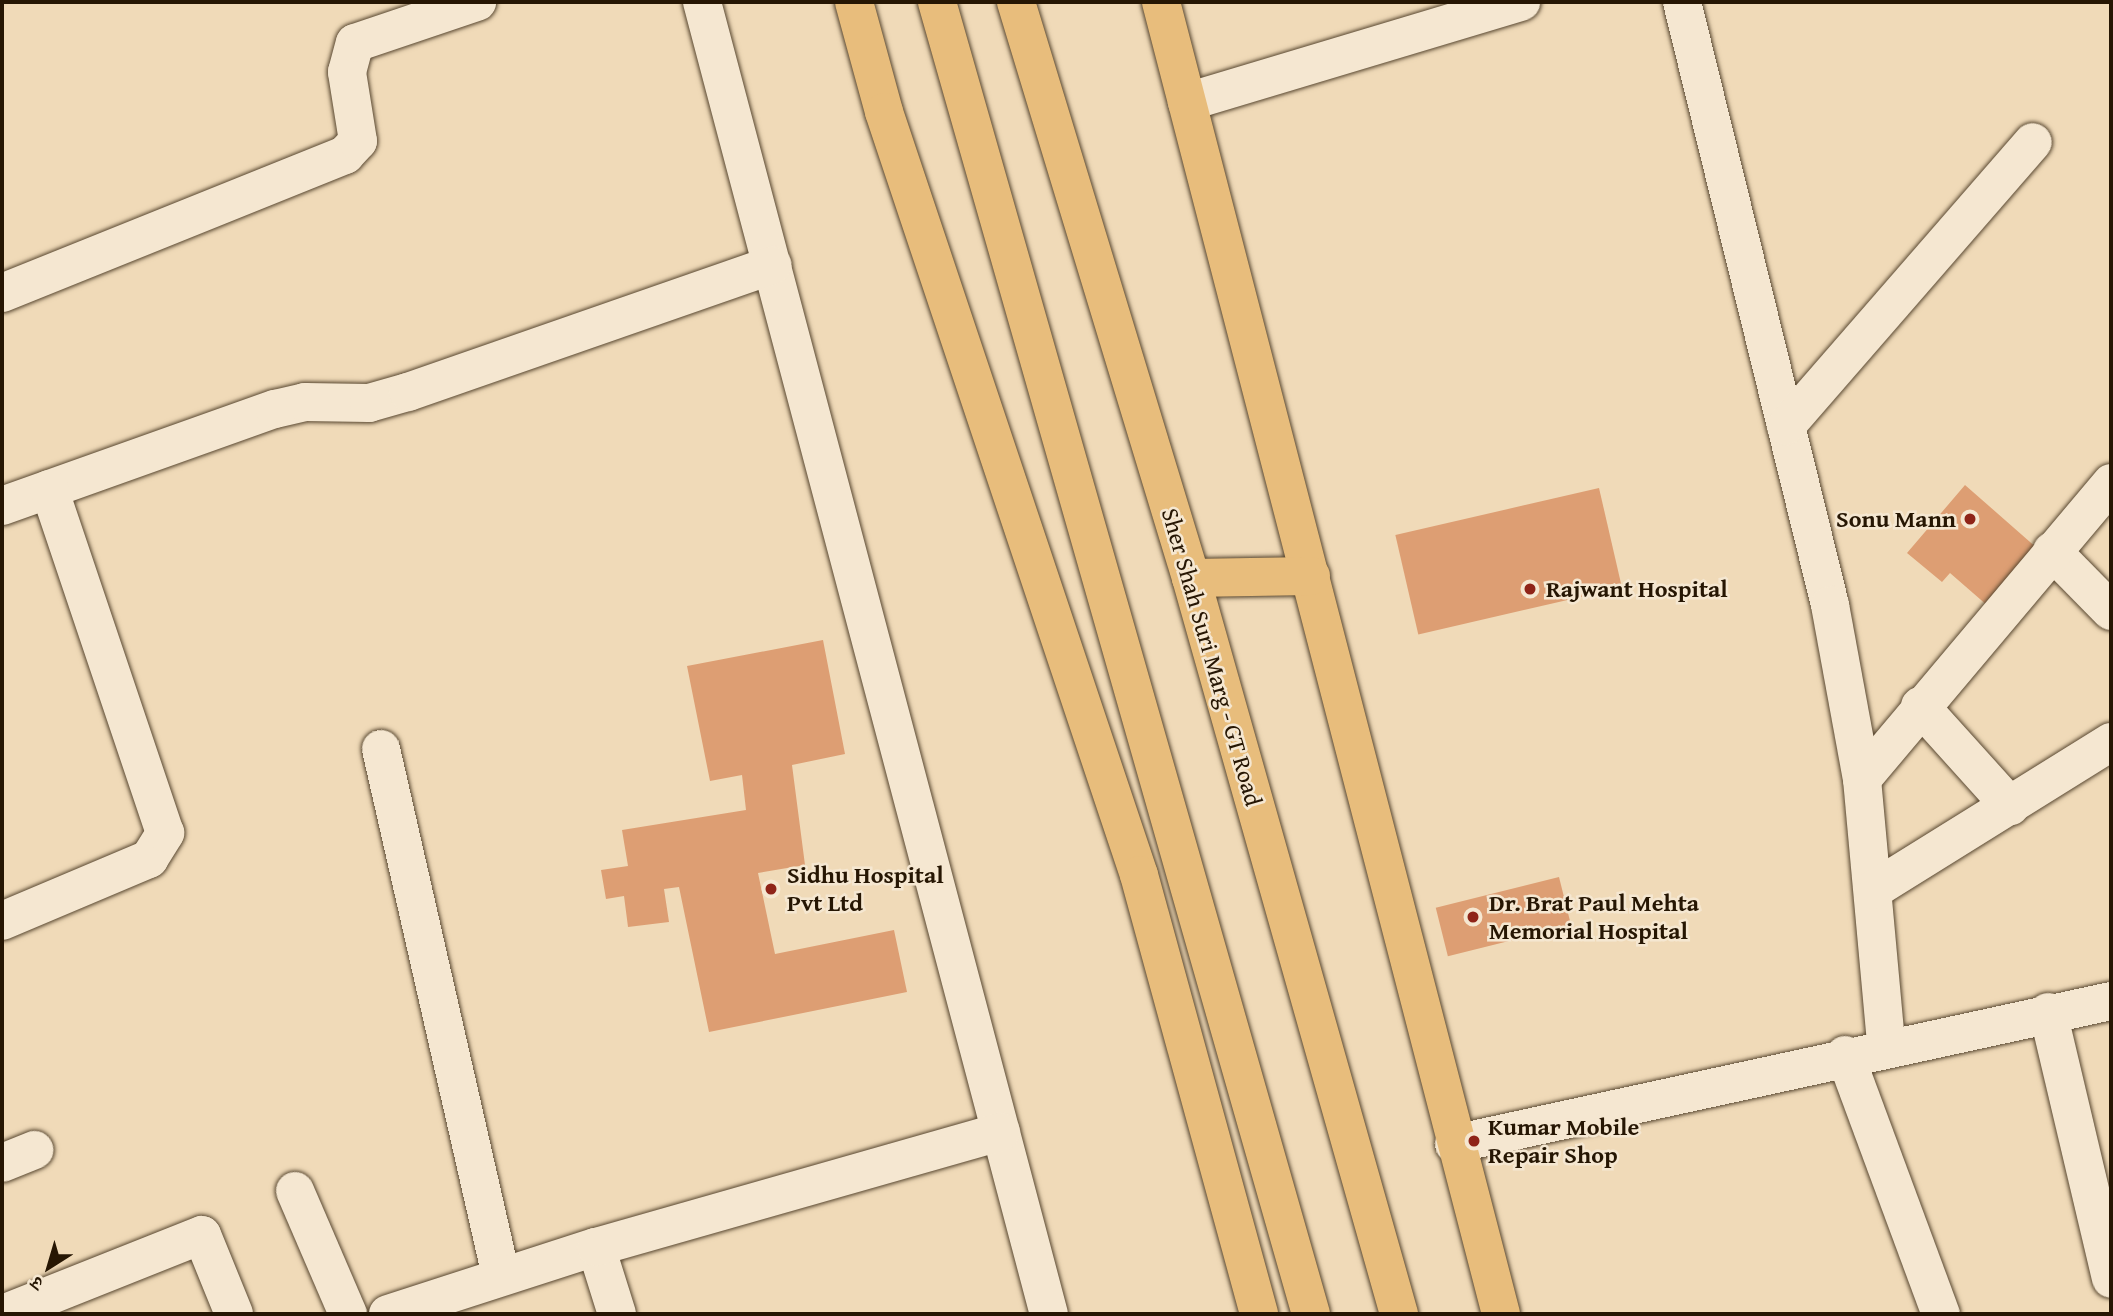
<!DOCTYPE html>
<html>
<head>
<meta charset="utf-8">
<style>
  body { margin:0 }
  #map { position:relative; width:2113px; height:1316px; overflow:hidden; background:#f0dab8; font-family:"Gentium Book Plus","Noto Serif Devanagari",serif }
  div>[style] { position:absolute }
  [style*='--x'] { left:calc(var(--x)*1px); top:calc(var(--y)*1px); width:calc(var(--w)*1px); rotate:calc(var(--a)*1deg) }
  .building>* { inset:0; background:#dd9e73; transform-origin:0 0 }
  .roads { filter:drop-shadow(0 0 2px #584730) drop-shadow(0 0 2px #584730) }
  .minor>* { height:38px; margin:-19px; padding:0 19px; transform-origin:19px; border-radius:19px; background:#f5e7d1 }
  .major>* { height:38px; margin:-19px; padding:0 19px; transform-origin:19px; border-radius:19px; background:#e8bd7c }
  .highway>* { height:38px; margin:-19px; padding:0 19px; transform-origin:19px; border-radius:19px; background:#e8bd7c }
  .dots>* { width:19px; height:19px; translate:-50% -50%; box-sizing:border-box; border:4px solid #f5e7d1; border-radius:50% }
  span { translate:-50% -50%; white-space:nowrap; text-align:center; line-height:1.15; -webkit-text-stroke:5px #f5e7d1; paint-order:stroke }
  .poi-label { font-size:24px; color:#261603; font-weight:700 }
  .right { translate:-100% -50%; text-align:right }
  .left { translate:0 -50%; text-align:left }
  .street-label { font-size:24px; color:#261603 }
  .frame { position:absolute; inset:0; border:4px solid #261603; pointer-events:none }
  .north { position:absolute; left:14px; top:1232px; width:70px; height:70px; -webkit-text-stroke:5px #f5e7d1; paint-order:stroke; rotate:217deg; font-size:19px; font-weight:700; line-height:28px; text-align:center; color:#261603 }
  .north::after { content:''; display:block; margin:auto; width:24px; height:32px; background:#261603; clip-path:polygon(50% 0,100% 100%,50% 72%,0 100%) }
</style>
</head>
<body>
<div id="map">
  <div class="building">
    <div style="clip-path:polygon(1965px 485px,2045px 555px,1996px 613px,1950px 573px,1942px 582px,1907px 553px)"></div>
    <div style="left:1599px;top:488px;width:102px;height:209px;rotate:77deg"></div>
    <div style="clip-path:polygon(823px 640px,845px 754px,792px 765px,805px 865px,758px 873px,775px 954px,894px 930px,907px 992px,709px 1032px,679px 887px,664px 889px,669px 922px,628px 927px,624px 896px,606px 899px,601px 870px,628px 866px,622px 830px,746px 810px,742px 775px,710px 781px,687px 666px)"></div>
    <div style="left:1559px;top:877px;width:50px;height:127px;rotate:76deg"></div>
  </div>
  <div class="roads">
    <div class="minor">
      <div style="--x:702;--y:2;--w:1357;--a:75.19"></div>
      <div style="--x:1682;--y:2;--w:621;--a:76.21"></div>
      <div style="--x:1830;--y:605;--w:177;--a:79.6"></div>
      <div style="--x:1862;--y:779;--w:267;--a:84.8"></div>
      <div style="--x:1187;--y:102;--w:349;--a:-16.7"></div>
      <div style="--x:2;--y:293;--w:370;--a:-21.9"></div>
      <div style="--x:345;--y:155;--w:19;--a:-47"></div>
      <div style="--x:358;--y:141;--w:70;--a:-99.1"></div>
      <div style="--x:347;--y:72;--w:30;--a:-75"></div>
      <div style="--x:355;--y:43;--w:129;--a:-18.6"></div>
      <div style="--x:1786;--y:426;--w:376;--a:-49"></div>
      <div style="--x:2;--y:506;--w:290;--a:-19.6"></div>
      <div style="--x:275;--y:409;--w:31;--a:-13"></div>
      <div style="--x:305;--y:402;--w:64;--a:0.9"></div>
      <div style="--x:369;--y:403;--w:41;--a:-15.8"></div>
      <div style="--x:408;--y:392;--w:386;--a:-19.2"></div>
      <div style="--x:2052;--y:551;--w:84;--a:45.5"></div>
      <div style="--x:1920;--y:706;--w:135;--a:48"></div>
      <div style="--x:381;--y:749;--w:540;--a:77.17"></div>
      <div style="--x:1862;--y:779;--w:387;--a:-49.9"></div>
      <div style="--x:1873;--y:890;--w:280;--a:-31.9"></div>
      <div style="--x:2;--y:921;--w:160;--a:-22.9"></div>
      <div style="--x:149;--y:859;--w:31;--a:-58"></div>
      <div style="--x:165;--y:833;--w:363;--a:-108.6"></div>
      <div style="--x:2048;--y:1012;--w:274;--a:76.7"></div>
      <div style="--x:1845;--y:1055;--w:276;--a:69.7"></div>
      <div style="--x:1454;--y:1144;--w:672;--a:-12.28"></div>
      <div style="--x:2;--y:1163;--w:35;--a:-22"></div>
      <div style="--x:295;--y:1191;--w:134;--a:66.7"></div>
      <div style="--x:596;--y:1247;--w:70;--a:72.6"></div>
      <div style="--x:3;--y:1314;--w:214;--a:-21.7"></div>
      <div style="--x:202;--y:1235;--w:85;--a:67.9"></div>
      <div style="--x:388;--y:1314;--w:219;--a:-17.9"></div>
      <div style="--x:596;--y:1247;--w:421;--a:-15.9"></div>
    </div>
    <div class="major">
      <div style="--x:854;--y:2;--w:114;--a:74.7"></div>
      <div style="--x:884;--y:112;--w:804;--a:71.52"></div>
      <div style="--x:1139;--y:875;--w:455;--a:74.7"></div>
      <div style="--x:1161;--y:2;--w:1355;--a:75.47"></div>
    </div>
    <div class="highway">
      <div style="--x:937;--y:2;--w:1364;--a:74.09"></div>
      <div style="--x:1016;--y:2;--w:602;--a:73.1"></div>
      <div style="--x:1191;--y:578;--w:765;--a:74.22"></div>
      <div style="--x:1191;--y:578;--w:120;--a:-1"></div>
    </div>
  </div>
  <div class="dots">
    <div style="left:1970px;top:519px;background:#8f2418"></div>
    <div style="left:1530px;top:589px;background:#8f2418"></div>
    <div style="left:771px;top:889px;background:#8f2418"></div>
    <div style="left:1473px;top:917px;background:#8f2418"></div>
    <div style="left:1474px;top:1141px;background:#8f2418"></div>
  </div>
  <div class="poi-label">
    <span class="right" style="left:1956px;top:519px">Sonu Mann</span>
    <span class="left" style="left:1546px;top:589px">Rajwant Hospital</span>
    <span class="left" style="left:787px;top:889px">Sidhu Hospital<br>Pvt Ltd</span>
    <span class="left" style="left:1489px;top:917px">Dr. Brat Paul Mehta<br>Memorial Hospital</span>
    <span class="left" style="left:1488px;top:1141px">Kumar Mobile<br>Repair Shop</span>
  </div>
  <div class="street-label">
    <span style="left:1212px;top:657px;rotate:74deg">Sher Shah Suri Marg - GT Road</span>
  </div>
  <div class="frame"></div>
  <div class="north">उ</div>
</div>
</body>
</html>
